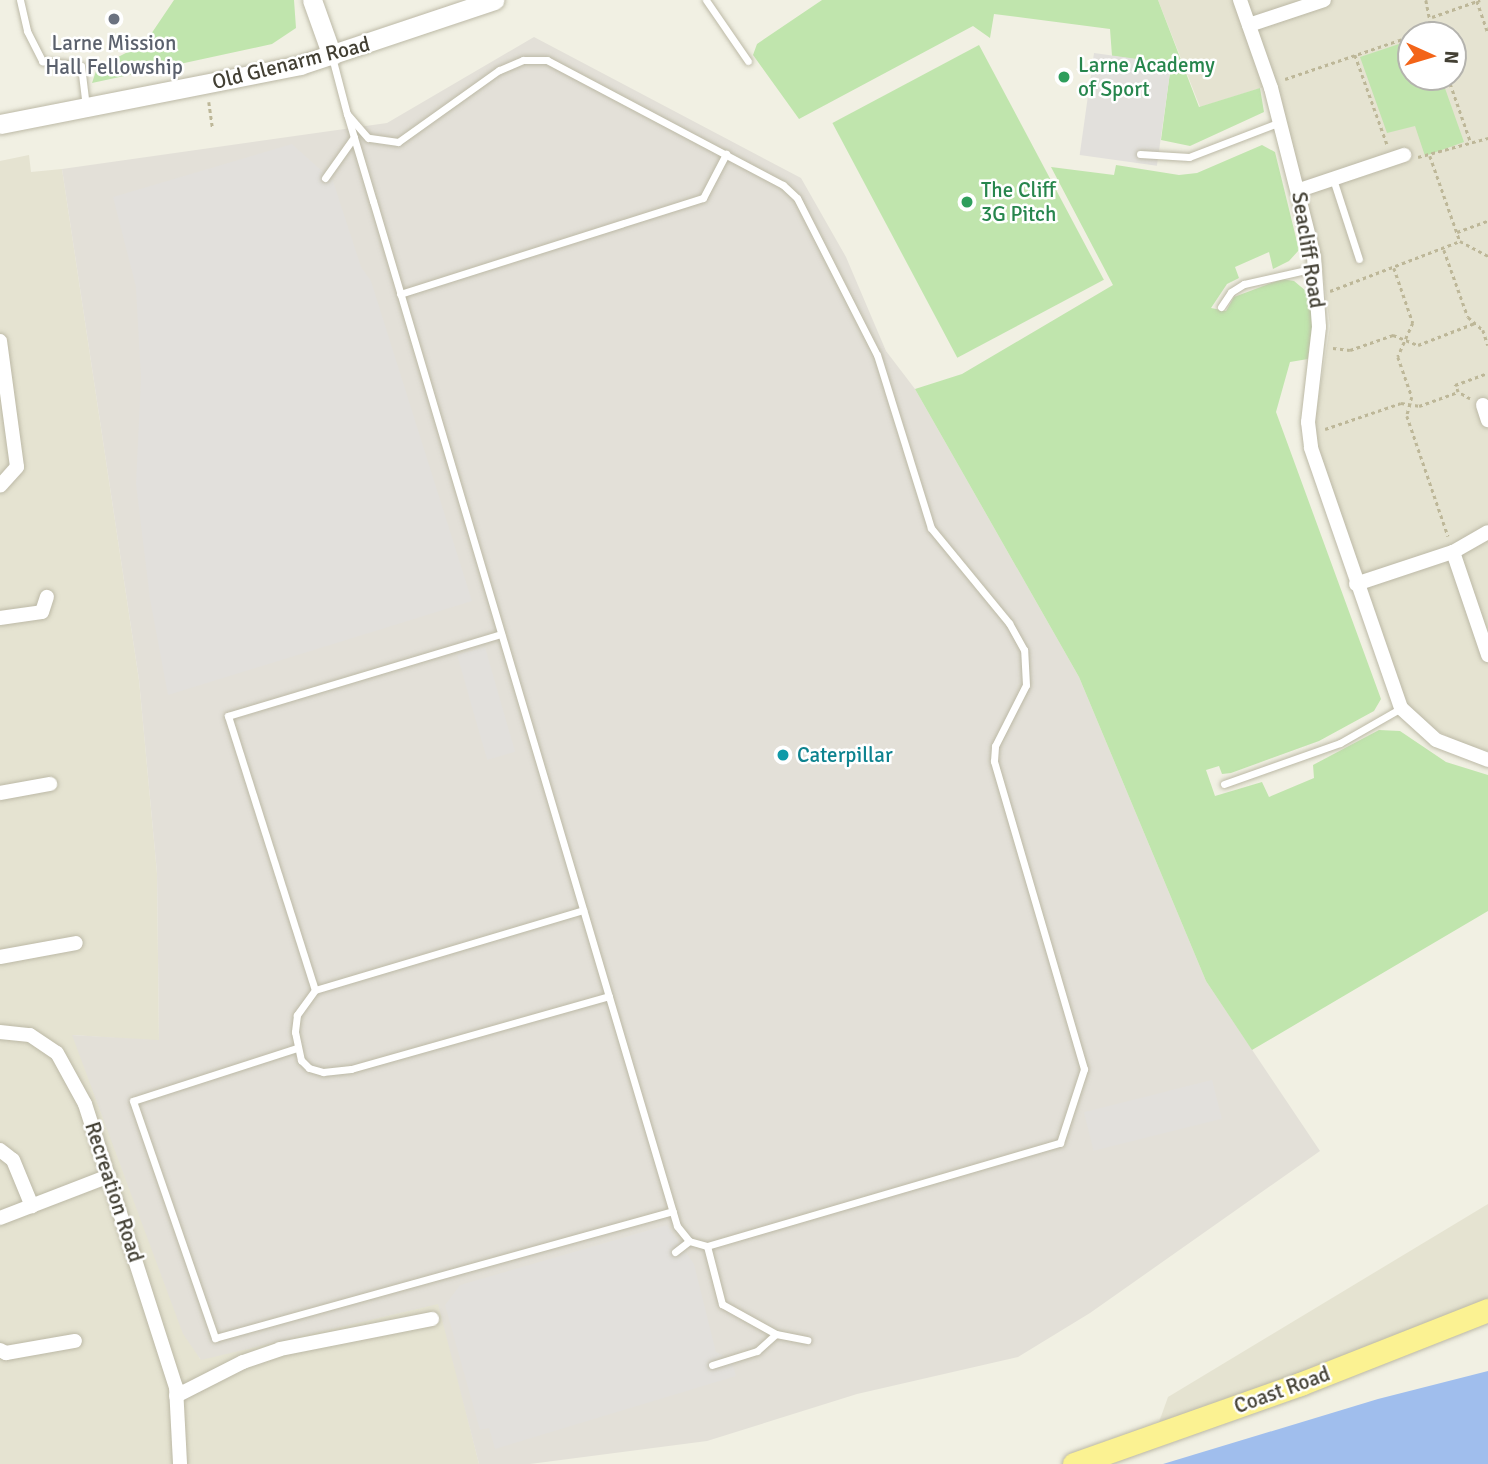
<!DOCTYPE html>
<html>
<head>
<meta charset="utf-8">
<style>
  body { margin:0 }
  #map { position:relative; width:1488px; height:1464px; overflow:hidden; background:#f1f0e3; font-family:Signika,sans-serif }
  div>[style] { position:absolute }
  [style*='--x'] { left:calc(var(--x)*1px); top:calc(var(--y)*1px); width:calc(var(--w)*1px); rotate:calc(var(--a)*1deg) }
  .residential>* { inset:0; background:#e5e3d1 }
  .industrial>* { inset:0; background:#e3e0d8 }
  .green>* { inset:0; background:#c0e5ad; transform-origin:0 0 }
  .parking>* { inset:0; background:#e2e0dc; transform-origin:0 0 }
  .water>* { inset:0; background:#a0beed }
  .path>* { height:2.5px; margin-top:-1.25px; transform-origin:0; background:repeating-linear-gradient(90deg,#bdb798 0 3.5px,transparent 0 7px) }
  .roads { filter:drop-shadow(0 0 2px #bcb9a6) drop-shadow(0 0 2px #bcb9a6) }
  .service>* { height:7px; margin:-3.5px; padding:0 3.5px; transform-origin:3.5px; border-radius:3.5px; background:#fff }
  .minor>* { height:14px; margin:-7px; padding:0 7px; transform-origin:7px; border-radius:7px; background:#fff }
  .tertiary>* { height:19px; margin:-9.5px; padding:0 9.5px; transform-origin:9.5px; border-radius:9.5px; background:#fff }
  .primary>* { height:23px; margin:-11.5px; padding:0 11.5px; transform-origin:11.5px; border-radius:11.5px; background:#fbf292 }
  .dots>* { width:19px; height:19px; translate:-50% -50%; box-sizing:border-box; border:4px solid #fff; border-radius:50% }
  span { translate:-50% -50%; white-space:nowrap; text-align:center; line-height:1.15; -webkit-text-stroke:5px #fff; paint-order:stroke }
  .worship-label { font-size:21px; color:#5b616d }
  .street-label { font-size:21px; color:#434034 }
  .leisure-label { font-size:21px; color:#27864d }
  .left { translate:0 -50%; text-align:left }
  .culture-label { font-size:21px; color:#0d838f }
  .north { position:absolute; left:1397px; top:21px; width:70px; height:70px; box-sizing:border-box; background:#fff; border:2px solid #b4b3ae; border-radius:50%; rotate:94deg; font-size:19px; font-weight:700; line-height:28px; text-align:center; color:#434034 }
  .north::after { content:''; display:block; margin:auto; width:24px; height:32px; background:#f36418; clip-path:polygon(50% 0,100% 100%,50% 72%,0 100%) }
</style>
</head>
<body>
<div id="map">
  <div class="residential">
    <div style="clip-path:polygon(evenodd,1158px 0,1488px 0,1488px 751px,1460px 743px,1425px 724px,1404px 701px,1313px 432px,1330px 326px,1321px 258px,1277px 83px,1200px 107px,1158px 0,1411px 35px,1453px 35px,1453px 77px,1411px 77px,1411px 35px)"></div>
    <div style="clip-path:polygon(29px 155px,31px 172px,62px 169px,139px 680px,157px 873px,159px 1041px,73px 1035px,200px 1359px,439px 1303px,479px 1464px,0 1464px,0 161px)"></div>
    <div style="clip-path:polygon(1488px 1204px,1488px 1310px,1154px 1436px,1168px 1397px)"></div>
  </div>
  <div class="industrial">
    <div style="clip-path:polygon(534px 37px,801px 178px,846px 257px,886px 351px,915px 389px,1079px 677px,1206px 981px,1320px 1151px,1090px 1313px,1018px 1357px,857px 1394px,707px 1441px,530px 1464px,479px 1464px,438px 1304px,201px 1360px,183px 1334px,72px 1035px,159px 1040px,157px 873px,139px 680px,62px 169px,387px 123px)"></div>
  </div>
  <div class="green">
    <div style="clip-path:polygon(174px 0,294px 0,296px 28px,272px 44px,92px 83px,97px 68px,145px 43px)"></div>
    <div style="clip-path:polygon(822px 0,1158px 0,1199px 107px,1260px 88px,1264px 112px,1190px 146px,1161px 140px,1171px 64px,1112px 56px,1110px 29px,994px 14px,990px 38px,973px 26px,799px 119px,753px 55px,757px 44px)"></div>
    <div style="clip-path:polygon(1411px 40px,1411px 77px,1441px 77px,1464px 142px,1425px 156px,1415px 126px,1387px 133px,1360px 57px)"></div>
    <div style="left:979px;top:45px;width:266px;height:166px;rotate:62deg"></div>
    <div style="clip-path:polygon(1262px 145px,1275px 152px,1299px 250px,1289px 261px,1273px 269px,1269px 252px,1235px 267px,1239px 278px,1227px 284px,1211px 308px,1226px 311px,1234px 297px,1282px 279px,1294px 281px,1306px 291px,1314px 310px,1308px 359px,1290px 362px,1276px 412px,1381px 699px,1374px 711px,1319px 741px,1231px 773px,1222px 774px,1219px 766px,1206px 770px,1215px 796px,1262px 782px,1269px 797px,1314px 778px,1313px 765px,1379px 730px,1400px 731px,1446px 762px,1488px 775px,1488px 911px,1252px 1050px,1206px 981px,1079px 677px,915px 389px,962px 374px,1113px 285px,1051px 167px,1114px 175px,1116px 165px,1179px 175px,1197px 173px)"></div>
  </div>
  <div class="parking">
    <div style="left:1094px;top:53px;width:78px;height:103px;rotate:8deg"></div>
    <div style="clip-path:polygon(292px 144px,333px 181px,361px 267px,371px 281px,472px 601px,168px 695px,150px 599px,136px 484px,141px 377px,136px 287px,113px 197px)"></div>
    <div style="left:485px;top:647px;width:109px;height:29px;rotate:74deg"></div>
    <div style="left:1212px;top:1080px;width:40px;height:132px;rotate:76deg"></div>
    <div style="clip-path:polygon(667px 1225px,694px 1264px,716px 1352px,731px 1359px,736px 1376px,495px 1449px,489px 1428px,480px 1430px,445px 1305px,460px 1285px)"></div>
  </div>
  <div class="water">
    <div style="clip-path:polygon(1488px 1371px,1488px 1464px,1163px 1464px,1378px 1399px)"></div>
  </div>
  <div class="path">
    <div style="--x:1426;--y:0;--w:36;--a:79"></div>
    <div style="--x:1477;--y:1;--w:34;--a:71"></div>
    <div style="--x:1432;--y:17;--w:51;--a:-19.5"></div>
    <div style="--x:1415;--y:35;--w:17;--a:-17"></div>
    <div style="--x:1355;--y:55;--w:95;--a:70.2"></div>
    <div style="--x:1448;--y:77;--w:67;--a:70.8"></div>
    <div style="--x:1285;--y:79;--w:133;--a:-18.8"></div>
    <div style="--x:209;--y:102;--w:27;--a:82"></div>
    <div style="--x:1430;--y:156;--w:90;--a:70.6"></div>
    <div style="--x:1460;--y:241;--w:32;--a:28"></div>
    <div style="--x:1418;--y:157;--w:73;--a:-15.2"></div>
    <div style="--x:1457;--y:232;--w:33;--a:-20"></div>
    <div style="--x:1444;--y:250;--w:71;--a:70.3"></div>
    <div style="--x:1468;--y:317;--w:20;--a:41"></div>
    <div style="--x:1483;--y:330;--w:16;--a:72"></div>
    <div style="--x:1394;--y:268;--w:58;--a:70.9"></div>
    <div style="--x:1413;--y:323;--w:37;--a:114"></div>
    <div style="--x:1398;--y:357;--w:42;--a:70.7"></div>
    <div style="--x:1412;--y:397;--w:20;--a:105"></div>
    <div style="--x:1407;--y:416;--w:127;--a:71.1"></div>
    <div style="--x:1330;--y:291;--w:139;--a:-21"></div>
    <div style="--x:1333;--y:348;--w:17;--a:7"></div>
    <div style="--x:1350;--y:350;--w:46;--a:-19.2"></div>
    <div style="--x:1393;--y:335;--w:27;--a:22"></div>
    <div style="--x:1418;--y:345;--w:61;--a:-21.1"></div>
    <div style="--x:1470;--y:399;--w:14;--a:-150"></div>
    <div style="--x:1458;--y:392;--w:8;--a:-113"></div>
    <div style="--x:1455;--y:385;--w:35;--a:-20"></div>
    <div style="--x:1325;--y:429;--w:80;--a:-18.9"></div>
    <div style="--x:1401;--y:403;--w:18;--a:9"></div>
    <div style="--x:1419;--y:406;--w:41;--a:-19.7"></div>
  </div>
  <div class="roads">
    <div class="service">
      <div style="--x:20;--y:0;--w:32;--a:77"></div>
      <div style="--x:27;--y:31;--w:34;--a:63"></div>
      <div style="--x:42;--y:61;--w:39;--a:7"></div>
      <div style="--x:81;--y:66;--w:39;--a:83"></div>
      <div style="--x:706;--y:0;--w:74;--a:55.5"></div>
      <div style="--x:332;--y:57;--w:59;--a:75.3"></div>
      <div style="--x:347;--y:114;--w:91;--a:73.4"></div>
      <div style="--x:373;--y:201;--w:1069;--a:73.48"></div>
      <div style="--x:677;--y:1226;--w:19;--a:51"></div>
      <div style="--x:689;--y:1241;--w:19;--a:16"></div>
      <div style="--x:707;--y:1246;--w:368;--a:-16.3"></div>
      <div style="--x:1060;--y:1143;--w:78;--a:-72"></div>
      <div style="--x:1084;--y:1069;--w:321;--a:-106.3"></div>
      <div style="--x:994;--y:761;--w:15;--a:-86"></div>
      <div style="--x:995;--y:746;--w:68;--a:-63.1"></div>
      <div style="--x:1026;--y:685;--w:35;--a:-93"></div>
      <div style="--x:1024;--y:650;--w:31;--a:-119"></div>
      <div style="--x:1009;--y:623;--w:123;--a:-129.4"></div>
      <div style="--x:931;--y:528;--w:181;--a:-107.3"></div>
      <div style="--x:877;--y:355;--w:176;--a:-117"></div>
      <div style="--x:797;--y:198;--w:19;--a:-137"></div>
      <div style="--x:783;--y:185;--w:267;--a:-152.1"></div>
      <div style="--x:547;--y:60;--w:24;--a:180"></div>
      <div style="--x:523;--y:60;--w:26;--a:157"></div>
      <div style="--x:499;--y:70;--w:124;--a:144.5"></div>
      <div style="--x:398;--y:142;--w:30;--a:-172"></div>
      <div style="--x:368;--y:138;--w:32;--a:-131"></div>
      <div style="--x:1140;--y:154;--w:49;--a:3.5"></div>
      <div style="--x:1189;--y:157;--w:97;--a:-21"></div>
      <div style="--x:325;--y:178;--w:50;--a:-54.7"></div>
      <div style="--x:1333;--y:179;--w:84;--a:72"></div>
      <div style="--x:400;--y:294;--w:318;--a:-17.6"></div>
      <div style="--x:703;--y:198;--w:50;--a:-62.4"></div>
      <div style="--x:1221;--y:307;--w:18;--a:-56"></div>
      <div style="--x:1231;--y:292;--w:15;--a:-32"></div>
      <div style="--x:1244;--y:284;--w:73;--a:-12.7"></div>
      <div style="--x:501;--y:634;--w:285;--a:163.3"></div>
      <div style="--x:228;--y:716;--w:287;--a:72.4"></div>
      <div style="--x:315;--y:990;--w:280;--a:-16.6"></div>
      <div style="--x:1224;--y:784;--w:123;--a:-19.5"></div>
      <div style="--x:1340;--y:743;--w:70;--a:-29.8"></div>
      <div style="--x:315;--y:990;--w:31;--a:126"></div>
      <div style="--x:297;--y:1015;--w:17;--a:97"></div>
      <div style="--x:295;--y:1032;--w:29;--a:78"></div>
      <div style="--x:301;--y:1060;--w:11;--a:45"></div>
      <div style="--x:309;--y:1068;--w:15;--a:16"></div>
      <div style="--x:323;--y:1072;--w:28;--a:-6"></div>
      <div style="--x:351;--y:1069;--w:268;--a:-15.8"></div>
      <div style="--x:297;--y:1048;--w:172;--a:162.1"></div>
      <div style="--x:133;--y:1101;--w:251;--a:70.9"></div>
      <div style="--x:215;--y:1338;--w:475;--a:-15.5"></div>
      <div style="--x:707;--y:1246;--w:60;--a:75.5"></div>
      <div style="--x:722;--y:1304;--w:62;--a:29.1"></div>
      <div style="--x:776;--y:1334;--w:32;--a:11"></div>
      <div style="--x:675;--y:1252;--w:18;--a:-38"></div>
      <div style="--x:712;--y:1365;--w:47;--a:-17.3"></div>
      <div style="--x:757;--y:1351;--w:25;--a:-42"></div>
    </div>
    <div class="minor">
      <div style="--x:1240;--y:0;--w:93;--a:70.6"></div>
      <div style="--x:1271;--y:88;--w:174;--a:75.7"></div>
      <div style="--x:1314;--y:257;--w:70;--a:85.9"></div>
      <div style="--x:1319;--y:327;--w:96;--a:96.6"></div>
      <div style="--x:1308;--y:422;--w:26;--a:83"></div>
      <div style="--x:1311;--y:448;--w:275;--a:70.9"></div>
      <div style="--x:1401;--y:708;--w:47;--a:42.4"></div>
      <div style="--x:1436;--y:740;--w:56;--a:21"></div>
      <div style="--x:1249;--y:25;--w:79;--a:-18.4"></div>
      <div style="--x:1300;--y:190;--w:110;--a:-18.6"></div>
      <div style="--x:0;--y:341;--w:127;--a:82.3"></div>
      <div style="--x:17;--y:467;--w:25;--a:132"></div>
      <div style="--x:1483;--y:405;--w:16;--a:72"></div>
      <div style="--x:1453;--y:552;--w:109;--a:71.2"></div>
      <div style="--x:1356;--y:584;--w:102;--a:-18.3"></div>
      <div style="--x:1453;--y:552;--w:40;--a:-29.7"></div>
      <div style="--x:0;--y:618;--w:42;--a:-8.1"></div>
      <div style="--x:42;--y:612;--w:16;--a:-72"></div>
      <div style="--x:0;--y:793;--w:51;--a:-10.2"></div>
      <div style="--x:0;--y:957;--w:77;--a:-10.4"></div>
      <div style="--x:0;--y:1032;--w:30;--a:6"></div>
      <div style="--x:30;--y:1035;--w:32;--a:34"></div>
      <div style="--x:57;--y:1053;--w:58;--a:61.2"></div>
      <div style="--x:85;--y:1104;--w:297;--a:72.2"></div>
      <div style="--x:176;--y:1387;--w:77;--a:87"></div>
      <div style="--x:0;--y:1150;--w:16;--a:38"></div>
      <div style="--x:13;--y:1160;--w:50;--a:67.6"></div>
      <div style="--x:0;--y:1218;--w:117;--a:-21.1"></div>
      <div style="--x:0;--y:1350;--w:7;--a:27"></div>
      <div style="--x:6;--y:1353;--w:70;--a:-9.9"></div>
      <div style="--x:176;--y:1396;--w:75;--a:-26.9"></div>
      <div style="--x:243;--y:1362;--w:39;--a:-19"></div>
      <div style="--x:280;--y:1349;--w:155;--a:-11.2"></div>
    </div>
    <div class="tertiary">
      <div style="--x:312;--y:0;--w:59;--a:70.3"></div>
      <div style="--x:0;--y:124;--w:306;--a:-11.1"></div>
      <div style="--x:300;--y:65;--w:205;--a:-18.5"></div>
    </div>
    <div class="primary">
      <div style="--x:1074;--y:1464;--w:240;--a:-19.5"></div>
      <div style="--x:1300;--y:1384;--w:202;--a:-21.5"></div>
    </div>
  </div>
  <div class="dots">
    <div style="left:114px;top:19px;background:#6b7280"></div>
    <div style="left:1064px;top:77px;background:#2e9e5b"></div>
    <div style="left:967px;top:202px;background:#2e9e5b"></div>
    <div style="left:783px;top:755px;background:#0f9aa8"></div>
  </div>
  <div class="worship-label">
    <span style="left:114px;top:55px">Larne Mission<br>Hall Fellowship</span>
  </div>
  <div class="street-label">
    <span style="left:291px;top:63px;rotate:-14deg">Old Glenarm Road</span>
    <span style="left:1308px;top:250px;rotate:81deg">Seacliff Road</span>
    <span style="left:114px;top:1192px;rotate:72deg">Recreation Road</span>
    <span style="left:1282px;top:1390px;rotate:-20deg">Coast Road</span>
  </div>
  <div class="leisure-label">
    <span class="left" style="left:1078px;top:77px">Larne Academy<br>of Sport</span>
    <span class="left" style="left:981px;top:202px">The Cliff<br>3G Pitch</span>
  </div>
  <div class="culture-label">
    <span class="left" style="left:797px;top:755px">Caterpillar</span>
  </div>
  <div class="north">N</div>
</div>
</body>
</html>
